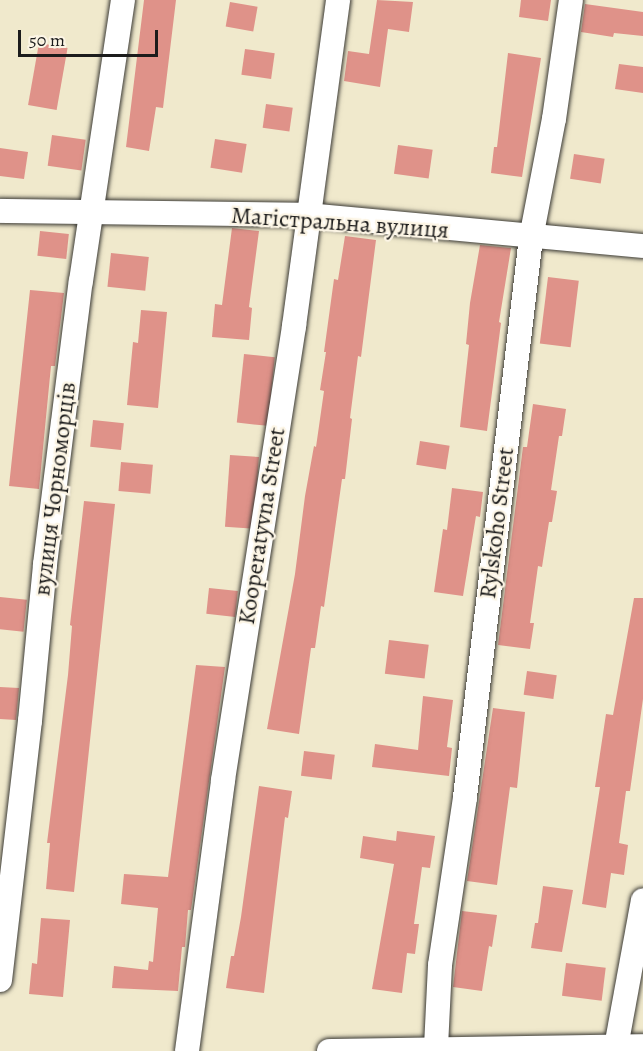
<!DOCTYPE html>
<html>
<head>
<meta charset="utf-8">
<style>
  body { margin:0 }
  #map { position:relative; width:643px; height:1051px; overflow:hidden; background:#f0e9cc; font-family:Alegreya,serif }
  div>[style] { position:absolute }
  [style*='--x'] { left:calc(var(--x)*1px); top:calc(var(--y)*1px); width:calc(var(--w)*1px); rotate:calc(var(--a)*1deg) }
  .building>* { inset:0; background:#df9289; transform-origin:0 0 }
  .roads { filter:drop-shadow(0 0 2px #3c3b36) drop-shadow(0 0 2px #3c3b36) }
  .minor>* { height:24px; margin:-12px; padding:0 12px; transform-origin:12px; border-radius:12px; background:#fff }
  span { translate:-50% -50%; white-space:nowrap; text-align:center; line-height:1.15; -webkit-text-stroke:4.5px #fcf5e5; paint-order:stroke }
  .street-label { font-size:24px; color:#1c1c1c }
  .scale { position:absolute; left:18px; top:30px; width:140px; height:27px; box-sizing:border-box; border:3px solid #1c1c1c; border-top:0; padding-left:8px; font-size:18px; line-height:21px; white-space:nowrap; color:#1c1c1c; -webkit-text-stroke:4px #fcf5e5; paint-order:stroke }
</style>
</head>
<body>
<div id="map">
  <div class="building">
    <div style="clip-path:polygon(144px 0,176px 0,163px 108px,156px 107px,149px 151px,126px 147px)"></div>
    <div style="clip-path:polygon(377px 0,413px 2px,409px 32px,388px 29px,380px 87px,344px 81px,348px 51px,369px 54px)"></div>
    <div style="clip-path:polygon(521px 0,551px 0,548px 21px,519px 17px)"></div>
    <div style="left:230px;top:2px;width:28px;height:25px;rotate:10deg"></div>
    <div style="clip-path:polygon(585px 4px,643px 12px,643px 36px,614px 33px,613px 37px,581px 32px)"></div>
    <div style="left:39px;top:43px;width:29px;height:63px;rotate:10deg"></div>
    <div style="left:245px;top:49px;width:30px;height:26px;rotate:8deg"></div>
    <div style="clip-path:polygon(508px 53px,541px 58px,522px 177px,491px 173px,494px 147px,497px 147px)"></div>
    <div style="clip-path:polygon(619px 64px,643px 67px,643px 93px,615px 89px)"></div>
    <div style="left:266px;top:104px;width:27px;height:24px;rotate:8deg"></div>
    <div style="left:52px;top:135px;width:34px;height:31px;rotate:8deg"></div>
    <div style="left:215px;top:139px;width:32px;height:29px;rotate:9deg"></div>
    <div style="left:398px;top:145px;width:35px;height:29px;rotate:8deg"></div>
    <div style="clip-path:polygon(0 148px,28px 152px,24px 179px,0 176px)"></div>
    <div style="left:574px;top:154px;width:31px;height:25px;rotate:9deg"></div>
    <div style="clip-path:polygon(232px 228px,259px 231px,249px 307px,252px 308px,249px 340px,212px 337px,215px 304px,222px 305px)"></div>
    <div style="left:40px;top:231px;width:29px;height:25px;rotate:6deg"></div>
    <div style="clip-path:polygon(345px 236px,376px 240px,361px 357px,358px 356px,350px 418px,352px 419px,345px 479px,342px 479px,324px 607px,321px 606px,315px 648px,311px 648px,299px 734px,267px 729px,295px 574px,305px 496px,314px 446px,316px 447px,324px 391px,320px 390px,326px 352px,324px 352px,334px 279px,338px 280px)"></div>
    <div style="clip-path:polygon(480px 245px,511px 248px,499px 322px,501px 323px,487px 431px,460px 427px,469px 345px,466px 344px,470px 303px)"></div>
    <div style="left:111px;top:253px;width:38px;height:34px;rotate:6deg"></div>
    <div style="left:548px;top:277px;width:31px;height:67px;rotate:7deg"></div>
    <div style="clip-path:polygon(30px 290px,64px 293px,55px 366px,51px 366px,39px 489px,9px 486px)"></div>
    <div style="clip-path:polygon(141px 310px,167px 312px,158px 408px,127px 405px,133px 342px,138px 343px)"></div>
    <div style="left:244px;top:354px;width:31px;height:69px;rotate:6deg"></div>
    <div style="clip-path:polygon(533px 404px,566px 409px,562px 436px,559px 436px,551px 490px,557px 491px,552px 522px,549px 522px,542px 567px,538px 566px,530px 623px,534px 623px,530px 649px,498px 645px,523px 447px,527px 447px)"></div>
    <div style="left:93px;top:420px;width:31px;height:27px;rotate:6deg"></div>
    <div style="left:420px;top:441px;width:30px;height:24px;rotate:9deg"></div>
    <div style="left:230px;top:455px;width:29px;height:72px;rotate:4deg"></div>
    <div style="left:121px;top:462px;width:32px;height:29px;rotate:5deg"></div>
    <div style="clip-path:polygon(452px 488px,483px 492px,480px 517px,476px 516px,463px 596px,434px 592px,443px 529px,447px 530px)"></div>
    <div style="clip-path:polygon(84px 501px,115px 504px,74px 892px,46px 889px,50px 843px,47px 843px,68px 675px,72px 626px,70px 625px)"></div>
    <div style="left:209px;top:588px;width:29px;height:26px;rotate:6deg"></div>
    <div style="left:0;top:597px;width:27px;height:32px;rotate:6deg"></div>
    <div style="clip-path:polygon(634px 598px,643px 598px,643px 699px,630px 791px,626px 791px,619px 843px,628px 845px,624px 875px,611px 873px,606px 908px,582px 904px,600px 787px,595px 787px,606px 714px,613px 715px)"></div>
    <div style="left:389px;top:640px;width:40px;height:34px;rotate:7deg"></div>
    <div style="clip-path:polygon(196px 665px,225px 667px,191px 910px,188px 910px,185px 947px,182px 947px,178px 991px,112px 988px,114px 966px,148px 970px,149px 961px,153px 962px,158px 908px,121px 904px,124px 874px,168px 877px)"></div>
    <div style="left:527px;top:671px;width:30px;height:24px;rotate:8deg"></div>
    <div style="clip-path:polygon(0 687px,19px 688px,16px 720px,0 719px)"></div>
    <div style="clip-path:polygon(423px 696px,453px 700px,447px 747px,452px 748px,449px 776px,372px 767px,375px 744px,418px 750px)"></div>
    <div style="clip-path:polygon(493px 708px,525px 712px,517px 788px,510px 787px,497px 885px,467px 881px)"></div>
    <div style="left:304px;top:751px;width:31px;height:25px;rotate:7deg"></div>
    <div style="clip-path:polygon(259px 786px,292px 791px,288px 818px,285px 817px,264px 993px,226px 988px,231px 956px,234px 956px,241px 917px)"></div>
    <div style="clip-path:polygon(397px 831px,435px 836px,430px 868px,422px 867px,414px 924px,419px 924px,415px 954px,407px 953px,402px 993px,372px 989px,394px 864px,360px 858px,363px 836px,396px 841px)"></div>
    <div style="clip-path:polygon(543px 886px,573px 890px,562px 952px,531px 948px,535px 923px,538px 923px)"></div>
    <div style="clip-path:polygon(462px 911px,497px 915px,492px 947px,489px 946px,482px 991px,453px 987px)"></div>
    <div style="clip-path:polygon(41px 918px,70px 920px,63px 997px,29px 994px,32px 963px,37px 964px)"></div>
    <div style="left:566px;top:963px;width:40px;height:33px;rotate:7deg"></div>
  </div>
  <div class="roads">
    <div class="minor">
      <div style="--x:0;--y:211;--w:308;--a:0.7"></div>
      <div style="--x:308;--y:215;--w:336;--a:5.3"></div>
      <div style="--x:0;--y:980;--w:261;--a:-83.4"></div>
      <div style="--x:30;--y:721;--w:158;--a:-84.5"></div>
      <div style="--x:45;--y:564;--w:285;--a:-82.8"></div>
      <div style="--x:81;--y:281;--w:284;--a:-81.5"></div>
      <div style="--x:436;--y:1047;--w:82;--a:-87.2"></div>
      <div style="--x:440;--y:965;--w:170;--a:-81.5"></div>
      <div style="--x:465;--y:797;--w:563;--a:-83.27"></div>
      <div style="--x:531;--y:238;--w:121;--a:-79.1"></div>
      <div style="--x:554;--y:119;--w:120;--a:-81.9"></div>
      <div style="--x:616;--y:1047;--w:149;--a:-79.6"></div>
      <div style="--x:187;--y:1051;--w:273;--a:-82.4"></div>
      <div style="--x:223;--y:780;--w:460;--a:-81.1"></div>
      <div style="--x:294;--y:326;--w:329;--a:-82.3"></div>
      <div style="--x:329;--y:1051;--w:314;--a:-0.9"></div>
    </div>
  </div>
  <div class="street-label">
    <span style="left:340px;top:223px;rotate:4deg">Магістральна вулиця</span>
    <span style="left:55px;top:489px;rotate:-83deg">вулиця Чорноморців</span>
    <span style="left:497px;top:523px;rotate:-83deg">Rylskoho Street</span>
    <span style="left:262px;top:526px;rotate:-81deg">Kooperatyvna Street</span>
  </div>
  <div class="scale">50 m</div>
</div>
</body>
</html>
